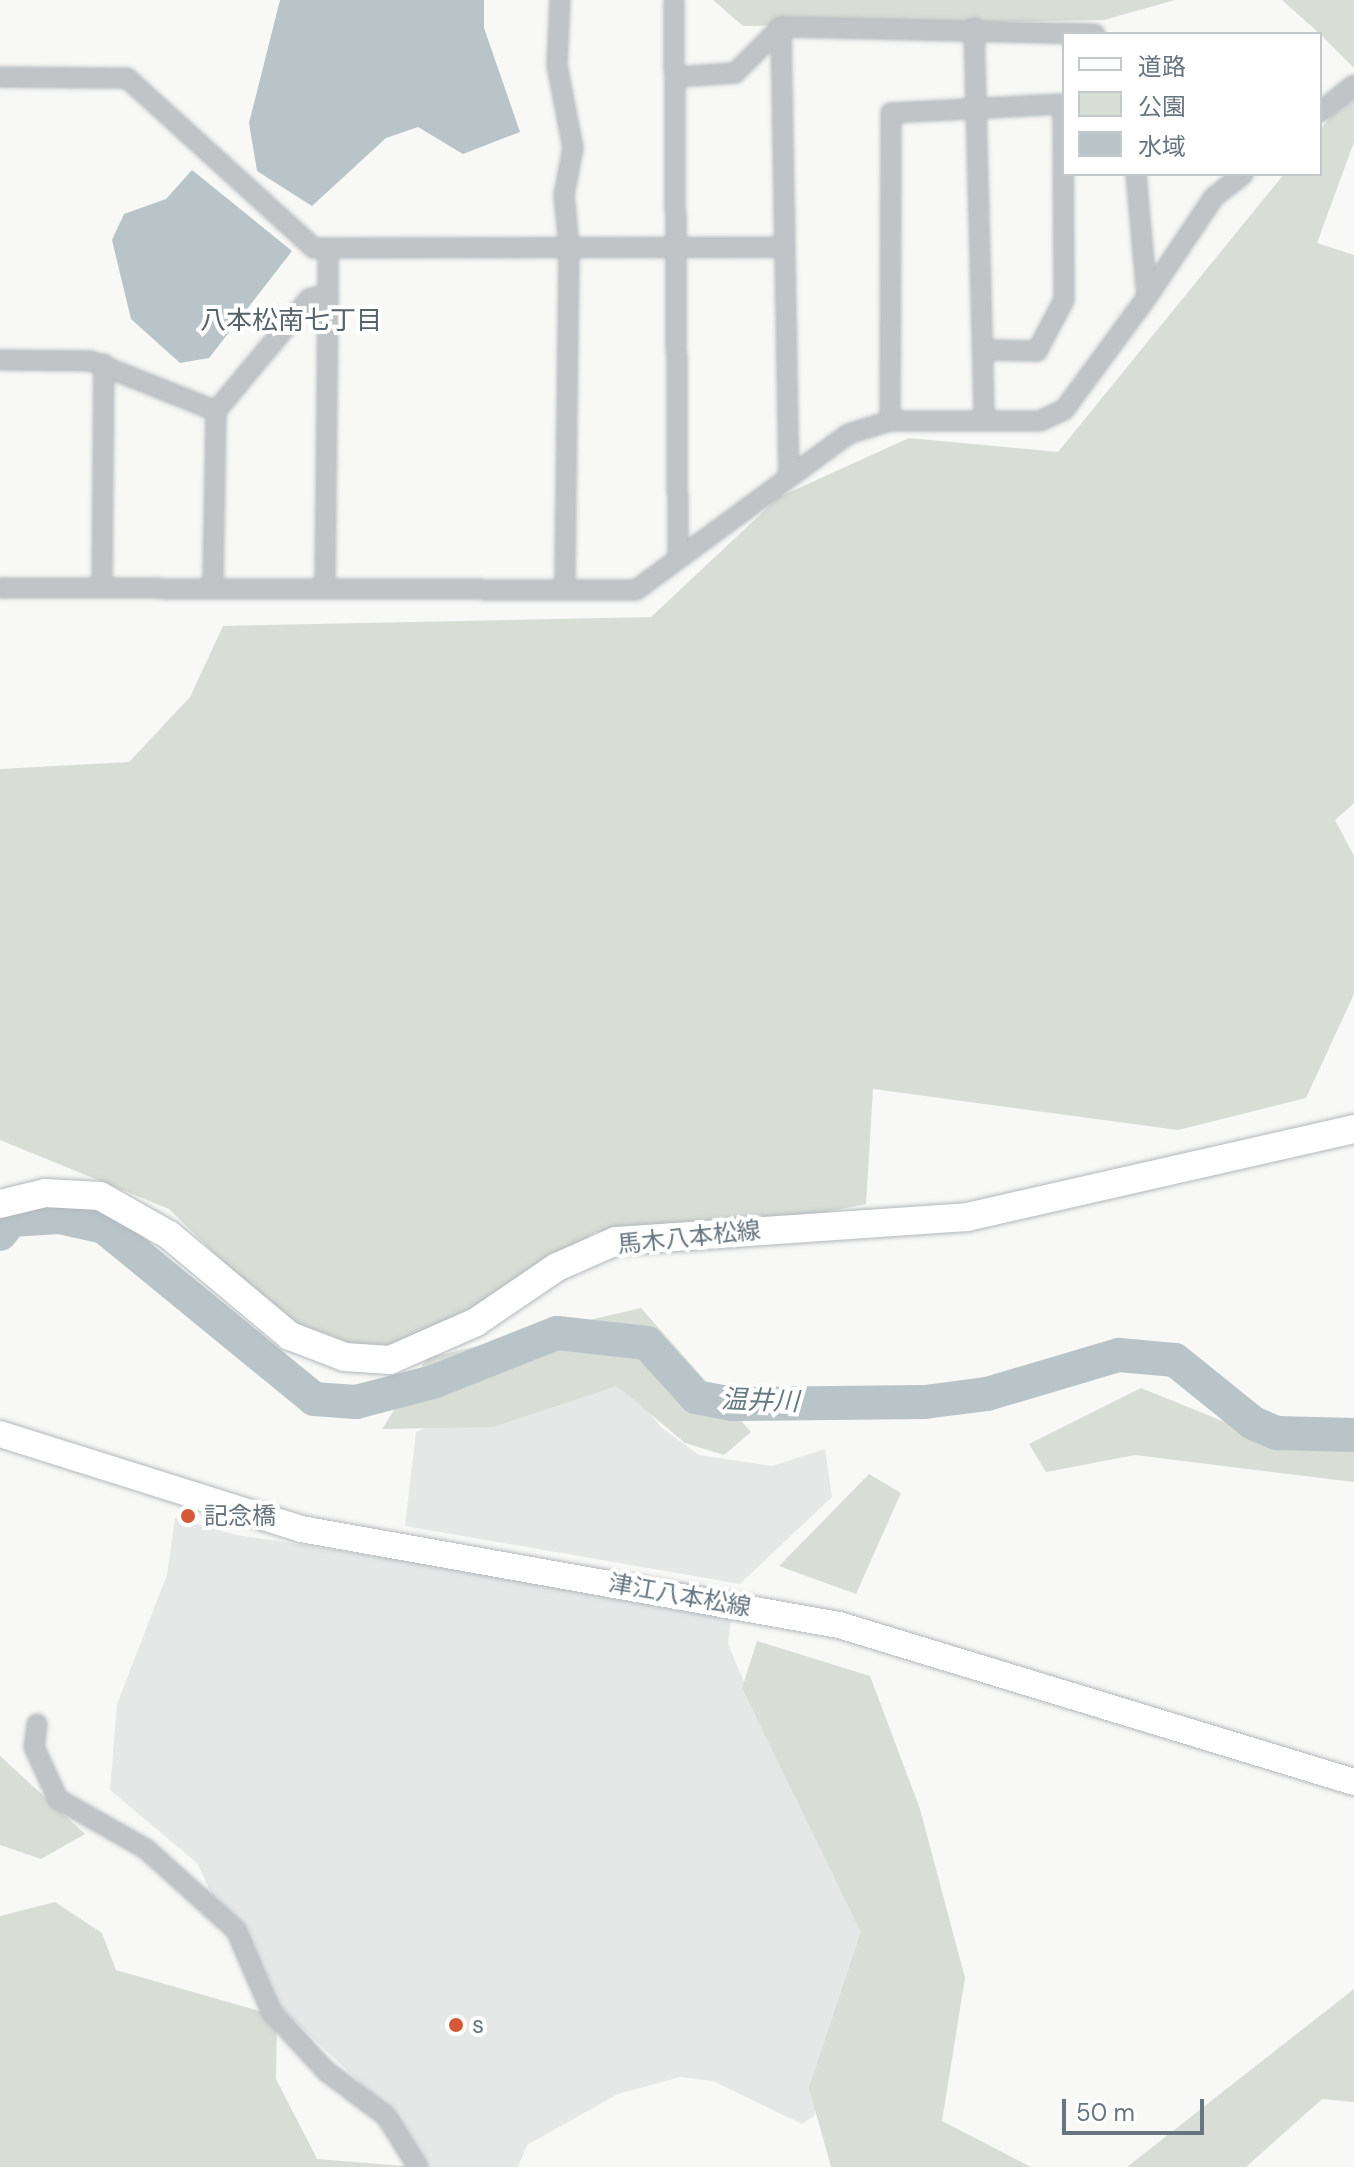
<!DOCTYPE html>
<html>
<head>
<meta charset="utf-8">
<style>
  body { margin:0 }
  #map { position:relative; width:1354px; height:2167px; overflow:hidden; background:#f8f8f6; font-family:"DM Sans","Noto Sans JP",sans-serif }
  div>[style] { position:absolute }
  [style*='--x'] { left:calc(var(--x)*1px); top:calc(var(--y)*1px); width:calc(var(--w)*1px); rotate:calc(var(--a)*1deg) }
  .built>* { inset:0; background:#e6e7e7 }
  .green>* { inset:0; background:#d8ddd6 }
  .water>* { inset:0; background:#b9c4c8 }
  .river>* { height:34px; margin:-17px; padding:0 17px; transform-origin:17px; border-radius:17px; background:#b9c4c8 }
  .roads { filter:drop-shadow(0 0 2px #b2b8bc) drop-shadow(0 0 2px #b2b8bc) }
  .street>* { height:18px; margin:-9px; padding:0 9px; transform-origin:9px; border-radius:9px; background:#c0c4c7 }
  .secondary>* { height:26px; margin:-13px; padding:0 13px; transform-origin:13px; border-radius:13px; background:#fff }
  .primary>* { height:28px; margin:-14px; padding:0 14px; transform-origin:14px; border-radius:14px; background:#fff }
  .dots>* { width:22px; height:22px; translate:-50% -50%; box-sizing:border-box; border:4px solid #fff; border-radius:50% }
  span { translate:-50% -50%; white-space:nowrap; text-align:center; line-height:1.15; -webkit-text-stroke:8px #fff; paint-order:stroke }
  .street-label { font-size:24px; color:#66757f }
  .poi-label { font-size:24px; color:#66757f }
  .left { translate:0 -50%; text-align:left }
  .neighbourhood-label { font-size:26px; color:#57626a }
  .water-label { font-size:26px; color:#667a80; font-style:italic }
  .legend { position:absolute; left:1062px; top:32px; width:260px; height:144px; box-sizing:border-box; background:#fff; border:2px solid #c2c8cc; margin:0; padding:10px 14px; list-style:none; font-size:24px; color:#66757f }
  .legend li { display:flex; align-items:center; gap:16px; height:40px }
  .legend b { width:40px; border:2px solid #c2c8cc }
  .scale { position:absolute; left:1062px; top:2099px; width:142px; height:36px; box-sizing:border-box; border:4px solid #66757f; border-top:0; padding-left:10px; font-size:24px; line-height:28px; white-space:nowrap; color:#66757f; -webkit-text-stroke:6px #fff; paint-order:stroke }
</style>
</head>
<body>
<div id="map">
  <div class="built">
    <div style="clip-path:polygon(614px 1370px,661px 1427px,699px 1455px,772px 1466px,825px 1449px,832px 1497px,740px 1584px,405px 1526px,416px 1432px,495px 1400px)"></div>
    <div style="clip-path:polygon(175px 1518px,237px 1535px,675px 1602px,731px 1621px,728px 1644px,767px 1736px,879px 1908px,814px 2116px,802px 2124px,713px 2081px,680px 2077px,618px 2094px,527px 2145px,518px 2167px,418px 2167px,391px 2112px,252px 1980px,197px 1863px,110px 1790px,117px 1704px,167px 1575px)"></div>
  </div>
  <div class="green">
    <div style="clip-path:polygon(713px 0,1175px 0,1104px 20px,743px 26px)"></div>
    <div style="clip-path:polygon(1282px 0,1354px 0,1354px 68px,1320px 34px)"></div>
    <div style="clip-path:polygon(1354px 89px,1354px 142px,1317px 243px,1354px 255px,1354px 803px,1335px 820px,1354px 856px,1354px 994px,1306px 1098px,1178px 1130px,873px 1089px,866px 1204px,720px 1233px,595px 1232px,476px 1322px,376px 1353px,280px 1317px,169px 1209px,0 1140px,0 769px,129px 762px,190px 697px,223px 626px,651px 617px,779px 497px,909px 438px,1058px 452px,1284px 174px,1320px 174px,1320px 130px)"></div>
    <div style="clip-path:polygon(641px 1308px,751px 1432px,724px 1455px,685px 1443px,617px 1386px,493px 1427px,382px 1429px,427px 1358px)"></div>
    <div style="clip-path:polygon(1141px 1388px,1242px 1429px,1354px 1427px,1354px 1482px,1135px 1455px,1046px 1472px,1029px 1444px)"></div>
    <div style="clip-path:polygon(869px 1474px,901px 1493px,856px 1594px,779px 1566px)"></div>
    <div style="clip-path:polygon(757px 1641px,870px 1676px,920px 1809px,965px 1978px,942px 2121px,1031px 2167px,831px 2167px,809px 2088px,861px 1932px,742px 1688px)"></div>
    <div style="clip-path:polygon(0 1756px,85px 1834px,41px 1859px,0 1845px)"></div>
    <div style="clip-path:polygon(55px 1902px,102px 1933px,116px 1970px,277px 2016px,276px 2079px,317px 2159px,418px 2167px,0 2167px,0 1916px)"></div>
    <div style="clip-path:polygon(1354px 1989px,1354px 2102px,1322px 2099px,1246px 2167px,1127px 2167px)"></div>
  </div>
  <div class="water">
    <div style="clip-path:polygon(280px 0,484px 0,484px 28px,520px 132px,463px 154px,418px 127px,386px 138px,312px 206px,257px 171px,249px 123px)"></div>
    <div style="clip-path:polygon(192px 170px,292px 251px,209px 358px,180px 363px,131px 319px,112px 240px,124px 214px,166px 199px)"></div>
  </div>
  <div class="river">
    <div style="--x:0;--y:1234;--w:18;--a:-52"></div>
    <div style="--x:11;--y:1220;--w:48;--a:-3.6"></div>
    <div style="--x:59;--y:1217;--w:46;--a:12.5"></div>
    <div style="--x:104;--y:1227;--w:271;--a:39.3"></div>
    <div style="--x:314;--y:1399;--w:42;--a:4.1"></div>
    <div style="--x:356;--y:1402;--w:80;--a:-14.6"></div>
    <div style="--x:433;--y:1382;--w:133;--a:-21.6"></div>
    <div style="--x:557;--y:1333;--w:91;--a:6.3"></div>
    <div style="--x:647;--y:1343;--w:73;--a:47.8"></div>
    <div style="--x:696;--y:1397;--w:37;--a:11"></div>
    <div style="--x:732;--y:1404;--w:193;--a:-0.6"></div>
    <div style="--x:925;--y:1402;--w:63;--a:-7.4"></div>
    <div style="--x:987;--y:1394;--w:138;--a:-16.5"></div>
    <div style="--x:1119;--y:1355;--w:56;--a:5.1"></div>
    <div style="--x:1175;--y:1360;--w:100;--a:38.9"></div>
    <div style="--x:1253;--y:1423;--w:26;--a:23"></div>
    <div style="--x:1277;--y:1433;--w:77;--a:1.5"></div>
  </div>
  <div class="roads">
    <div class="street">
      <div style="--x:560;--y:0;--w:65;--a:92.6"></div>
      <div style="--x:557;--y:65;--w:85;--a:79.1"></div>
      <div style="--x:573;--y:148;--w:48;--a:100.8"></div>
      <div style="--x:564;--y:195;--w:51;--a:84.4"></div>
      <div style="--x:569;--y:246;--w:343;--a:90.7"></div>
      <div style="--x:674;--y:0;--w:558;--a:89.59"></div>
      <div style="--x:781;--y:27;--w:449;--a:89"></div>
      <div style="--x:974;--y:28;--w:391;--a:88.5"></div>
      <div style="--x:0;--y:77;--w:127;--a:0.5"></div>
      <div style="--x:127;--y:78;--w:253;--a:42.3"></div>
      <div style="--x:314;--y:248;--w:471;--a:-0.1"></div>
      <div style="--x:676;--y:77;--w:59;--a:-3.9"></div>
      <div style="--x:735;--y:73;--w:65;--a:-45"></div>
      <div style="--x:781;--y:27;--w:314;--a:1.3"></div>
      <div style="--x:1320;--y:112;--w:43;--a:-38.5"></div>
      <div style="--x:1147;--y:297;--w:120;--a:-56.2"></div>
      <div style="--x:1214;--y:197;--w:37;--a:-38"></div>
      <div style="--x:0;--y:360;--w:91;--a:0.6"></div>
      <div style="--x:91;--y:361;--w:135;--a:21.8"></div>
      <div style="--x:216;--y:411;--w:175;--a:91"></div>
      <div style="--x:216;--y:411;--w:146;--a:-50.3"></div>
      <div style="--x:309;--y:299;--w:20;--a:-15"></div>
      <div style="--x:328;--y:294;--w:45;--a:-90"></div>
      <div style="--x:890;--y:421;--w:308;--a:-89.8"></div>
      <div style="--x:891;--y:113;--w:172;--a:-3"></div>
      <div style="--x:1063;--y:104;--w:196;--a:89.7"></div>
      <div style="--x:1064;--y:300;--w:58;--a:117.9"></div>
      <div style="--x:1037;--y:351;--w:53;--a:-178.9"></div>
      <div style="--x:102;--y:586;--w:222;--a:-89.5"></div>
      <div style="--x:325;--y:587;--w:293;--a:-89.4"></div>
      <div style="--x:0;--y:588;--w:636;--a:0.18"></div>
      <div style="--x:636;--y:590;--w:263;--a:-36.3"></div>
      <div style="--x:848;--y:434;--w:44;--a:-17.2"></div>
      <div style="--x:890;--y:421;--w:150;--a:0"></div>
      <div style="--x:1040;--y:421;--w:26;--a:-25"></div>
      <div style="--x:1064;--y:410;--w:140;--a:-53.7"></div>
      <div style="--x:1147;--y:297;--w:123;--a:-95.1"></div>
      <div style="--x:37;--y:1724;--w:23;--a:97"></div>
      <div style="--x:34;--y:1747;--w:57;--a:65.2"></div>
      <div style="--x:58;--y:1799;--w:101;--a:29.6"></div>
      <div style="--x:146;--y:1849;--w:121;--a:42"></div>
      <div style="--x:236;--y:1930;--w:88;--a:66.6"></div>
      <div style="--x:271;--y:2011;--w:81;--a:47.5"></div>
      <div style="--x:326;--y:2071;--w:75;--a:36.9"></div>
      <div style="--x:386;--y:2116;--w:60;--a:57.9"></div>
    </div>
    <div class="secondary">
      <div style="--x:0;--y:1434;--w:316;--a:17.5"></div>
      <div style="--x:301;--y:1529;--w:546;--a:10.12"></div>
      <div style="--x:839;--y:1625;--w:538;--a:16.95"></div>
    </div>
    <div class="primary">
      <div style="--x:0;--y:1204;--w:46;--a:-13.7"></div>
      <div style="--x:45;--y:1193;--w:55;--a:3.1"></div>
      <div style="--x:100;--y:1196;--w:79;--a:29.5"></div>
      <div style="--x:169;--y:1235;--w:158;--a:39.9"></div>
      <div style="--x:290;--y:1336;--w:59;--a:20.9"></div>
      <div style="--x:345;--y:1357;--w:45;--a:3.8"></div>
      <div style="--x:390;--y:1360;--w:94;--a:-23.8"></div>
      <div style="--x:476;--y:1322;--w:98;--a:-34.2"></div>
      <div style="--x:557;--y:1267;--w:64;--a:-23.8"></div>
      <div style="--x:616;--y:1241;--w:352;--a:-3.9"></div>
      <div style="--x:967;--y:1217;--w:397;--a:-12.8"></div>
    </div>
  </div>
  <div class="dots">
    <div style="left:188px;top:1516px;background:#d55939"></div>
    <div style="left:456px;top:2025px;background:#d55939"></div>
  </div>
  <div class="street-label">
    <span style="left:689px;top:1237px;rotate:-6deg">馬木八本松線</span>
    <span style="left:680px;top:1595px;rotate:10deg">津江八本松線</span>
  </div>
  <div class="poi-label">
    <span class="left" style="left:204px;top:1516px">記念橋</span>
    <span class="left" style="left:472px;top:2025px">s</span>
  </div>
  <div class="neighbourhood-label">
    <span style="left:291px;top:321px">八本松南七丁目</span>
  </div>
  <div class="water-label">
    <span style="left:760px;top:1401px;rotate:2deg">温井川</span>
  </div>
  <ul class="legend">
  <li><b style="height:10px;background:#fff"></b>道路</li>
  <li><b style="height:22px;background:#d8ddd6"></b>公園</li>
  <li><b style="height:22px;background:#b9c4c8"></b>水域</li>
  </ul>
  <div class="scale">50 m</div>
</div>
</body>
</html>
